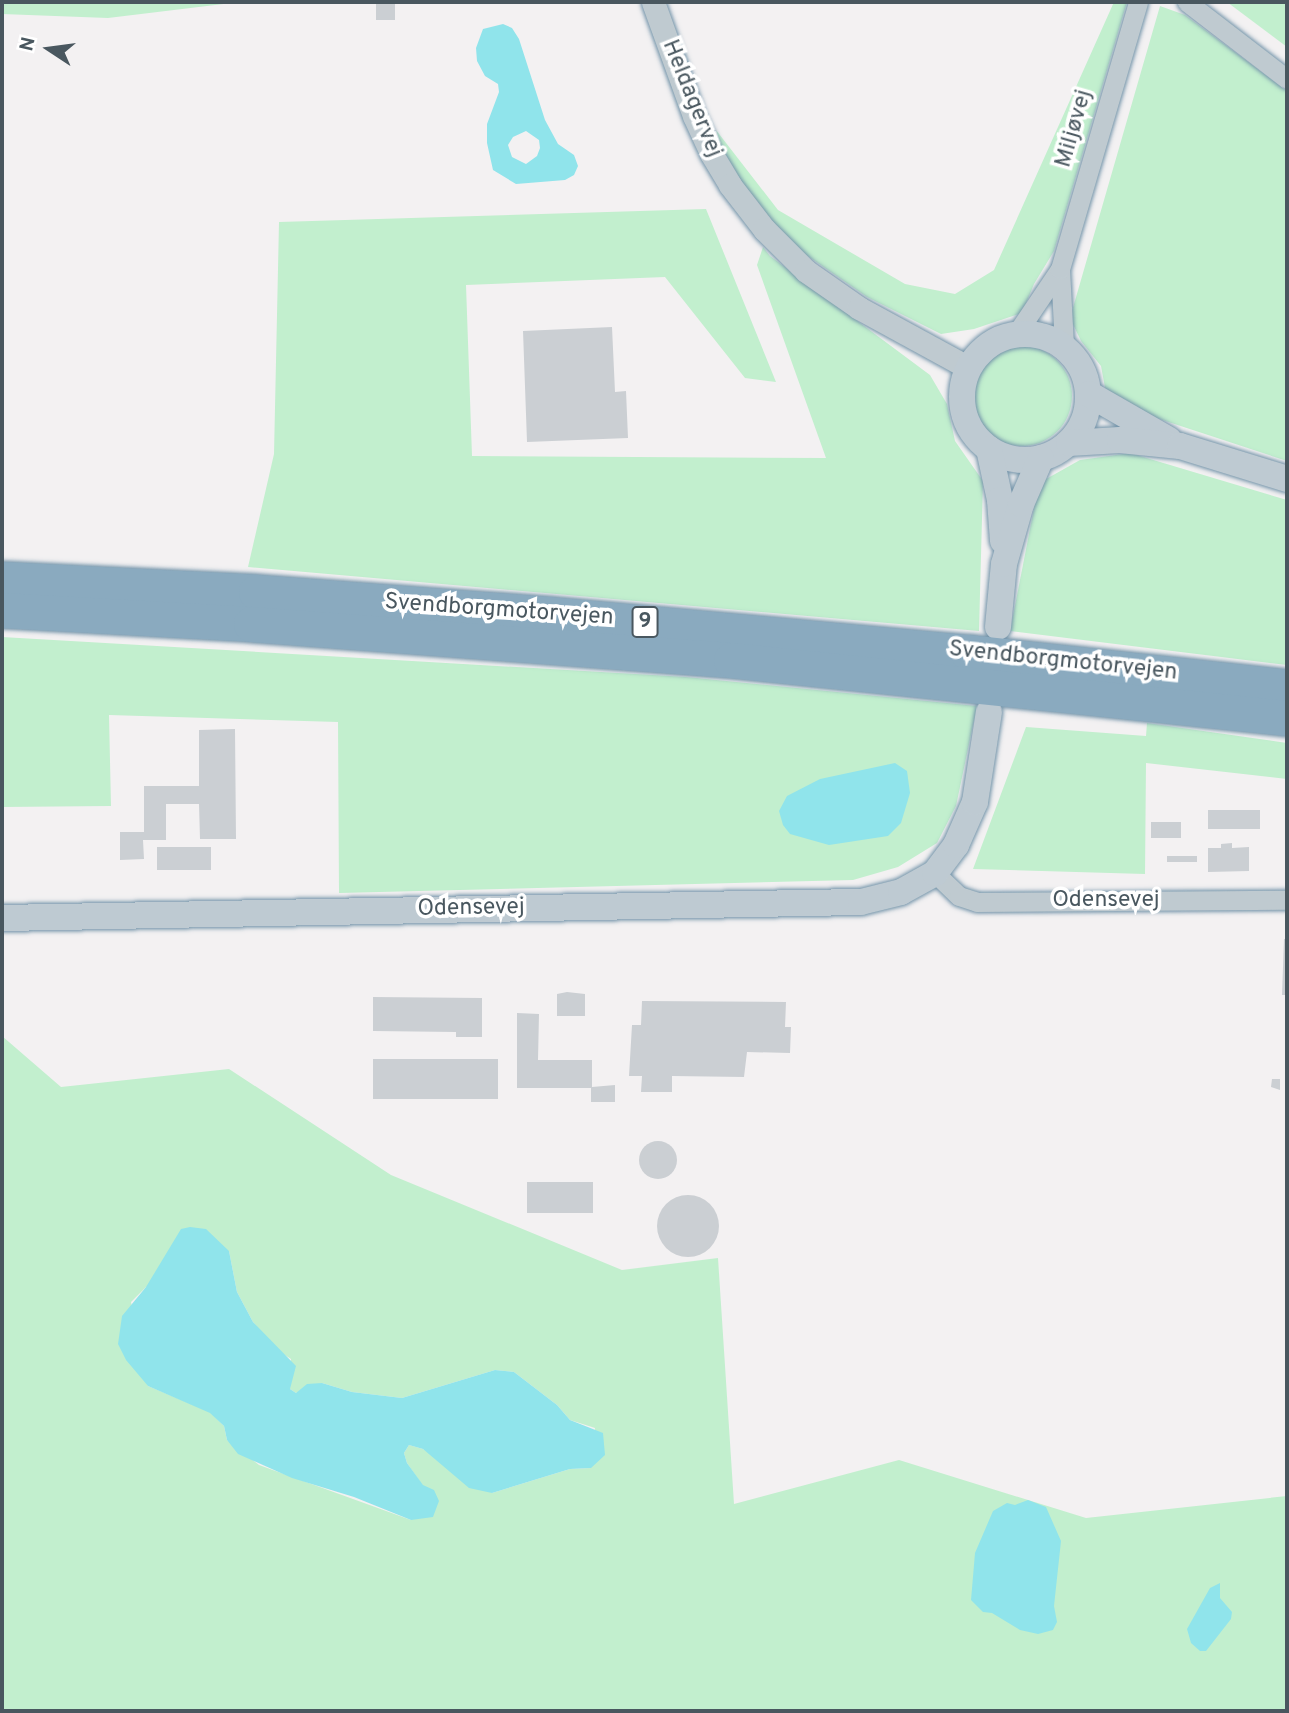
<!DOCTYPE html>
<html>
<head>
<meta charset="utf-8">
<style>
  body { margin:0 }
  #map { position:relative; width:1289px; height:1713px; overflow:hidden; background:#f3f1f2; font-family:Overpass,sans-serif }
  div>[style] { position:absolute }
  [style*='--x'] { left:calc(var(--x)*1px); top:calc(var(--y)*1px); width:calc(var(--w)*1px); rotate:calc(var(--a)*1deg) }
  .green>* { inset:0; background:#c2efce }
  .round { border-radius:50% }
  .water>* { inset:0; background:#90e4eb }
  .building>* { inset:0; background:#cbcfd3; transform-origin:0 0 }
  .roads { filter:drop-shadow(0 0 2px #7595aa) drop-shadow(0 0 2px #7595aa) }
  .minor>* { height:19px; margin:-9.5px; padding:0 9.5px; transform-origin:9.5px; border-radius:9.5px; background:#bfcad0 }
  .tertiary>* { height:23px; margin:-11.5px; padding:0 11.5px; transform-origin:11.5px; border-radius:11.5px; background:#bfcad0 }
  .secondary>* { height:26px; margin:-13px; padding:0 13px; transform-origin:13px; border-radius:13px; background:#becad2 }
  .secondary>.ring { margin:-13px; padding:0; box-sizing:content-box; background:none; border:26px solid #becad2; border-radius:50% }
  .motorway>* { height:35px; margin:-17.5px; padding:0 17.5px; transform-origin:17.5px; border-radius:17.5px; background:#8aaabf }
  span { translate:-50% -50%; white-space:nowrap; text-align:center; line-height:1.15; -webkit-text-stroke:7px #fff; paint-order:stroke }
  .shield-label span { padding:2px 5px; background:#fff; border:2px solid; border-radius:5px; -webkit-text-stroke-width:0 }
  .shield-label { font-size:21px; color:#49575f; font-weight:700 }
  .street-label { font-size:23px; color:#49575f }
  .frame { position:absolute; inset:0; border:4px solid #49575f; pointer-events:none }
  .north { position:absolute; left:14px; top:14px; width:70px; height:70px; -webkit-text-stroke:5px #fff; paint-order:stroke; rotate:283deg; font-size:19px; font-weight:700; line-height:28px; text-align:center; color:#49575f }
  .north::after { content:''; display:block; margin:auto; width:24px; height:32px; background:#49575f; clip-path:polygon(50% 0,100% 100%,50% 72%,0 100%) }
</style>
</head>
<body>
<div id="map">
  <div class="green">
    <div style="clip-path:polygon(2px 2px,240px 2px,108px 18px,2px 14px)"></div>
    <div style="clip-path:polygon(1114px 2px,1127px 2px,1054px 251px,1034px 284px,1022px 313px,974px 329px,941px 334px,867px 297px,786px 241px,730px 177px,716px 130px,778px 210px,905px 284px,955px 294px,994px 270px)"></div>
    <div style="clip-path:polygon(1227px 2px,1287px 2px,1287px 47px)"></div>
    <div style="clip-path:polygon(1160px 6px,1185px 15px,1287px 91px,1287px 461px,1138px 412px,1107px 398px,1101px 366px,1081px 341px,1070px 318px)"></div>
    <div style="clip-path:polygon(706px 209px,776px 382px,745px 378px,665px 277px,466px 285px,472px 456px,826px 458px,757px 265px,763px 247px,770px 256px,930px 375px,947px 404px,955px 441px,983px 481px,979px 631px,248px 567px,274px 454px,279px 222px)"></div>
    <div class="round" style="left:972px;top:346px;width:100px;height:100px"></div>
    <div style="clip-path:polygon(1130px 453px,1287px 500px,1287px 665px,1010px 631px,1039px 483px,1080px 460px)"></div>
    <div style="clip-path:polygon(2px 637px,686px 677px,977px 706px,956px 806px,937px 843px,898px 867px,853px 880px,339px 893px,338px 722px,109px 715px,111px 806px,2px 807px)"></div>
    <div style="clip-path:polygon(1147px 723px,1287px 743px,1287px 779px,1146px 763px,1145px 874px,973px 869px,1026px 727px,1146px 736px)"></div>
    <div style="clip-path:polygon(evenodd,2px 1036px,61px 1087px,229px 1069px,391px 1175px,622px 1270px,718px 1258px,734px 1504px,899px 1460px,1086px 1518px,1287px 1496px,1287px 1711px,2px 1711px,2px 1036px,229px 1251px,237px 1292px,253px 1322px,277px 1350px,291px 1359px,290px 1389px,296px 1393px,322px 1383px,352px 1392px,402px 1398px,495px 1370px,514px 1372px,557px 1405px,570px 1420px,595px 1428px,591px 1468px,570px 1469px,492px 1493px,423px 1449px,409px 1445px,404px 1453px,407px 1463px,423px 1486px,411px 1520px,259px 1465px,227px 1440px,224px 1426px,210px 1412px,148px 1386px,131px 1302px,146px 1287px,229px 1251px)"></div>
  </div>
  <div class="water">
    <div style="clip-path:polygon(evenodd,503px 24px,512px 28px,519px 39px,545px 120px,558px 144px,574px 155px,578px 166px,574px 175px,565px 180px,516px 184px,493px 170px,487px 143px,487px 124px,499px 92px,498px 84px,485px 76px,477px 61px,476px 48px,483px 29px,503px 24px,526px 131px,539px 140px,540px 148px,537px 156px,526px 164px,512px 157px,508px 145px,513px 137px,526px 131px)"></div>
    <div style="clip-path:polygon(895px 763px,907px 771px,910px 793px,901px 823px,888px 836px,829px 845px,790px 834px,783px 825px,779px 811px,787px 796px,820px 779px)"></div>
    <div style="clip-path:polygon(190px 1227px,206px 1229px,229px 1251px,237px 1292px,253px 1322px,296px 1366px,290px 1389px,296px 1393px,307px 1384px,322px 1383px,352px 1392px,402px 1398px,495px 1370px,514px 1372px,557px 1405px,570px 1420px,603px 1433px,605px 1455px,591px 1468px,570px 1469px,492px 1493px,469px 1488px,423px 1449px,409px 1445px,404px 1453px,407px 1463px,423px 1485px,434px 1490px,439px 1501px,433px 1517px,411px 1520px,354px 1497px,292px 1478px,238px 1454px,227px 1440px,224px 1426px,210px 1413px,148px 1386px,126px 1360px,118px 1344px,122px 1316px,146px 1287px,181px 1229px)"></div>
    <div style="clip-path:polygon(1028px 1500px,1046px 1507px,1061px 1541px,1054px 1606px,1057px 1622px,1053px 1630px,1038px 1634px,1020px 1630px,992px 1613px,983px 1612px,971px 1600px,975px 1553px,993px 1511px,1007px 1503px,1015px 1505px)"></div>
    <div style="clip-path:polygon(1220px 1583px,1220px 1598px,1232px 1612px,1231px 1619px,1206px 1651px,1200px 1651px,1191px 1643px,1187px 1629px,1210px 1588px)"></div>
  </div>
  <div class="building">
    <div style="left:376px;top:2px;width:19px;height:18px"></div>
    <div style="clip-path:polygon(612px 327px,615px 392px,626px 391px,628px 438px,527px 442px,523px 331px)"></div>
    <div style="clip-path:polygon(235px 729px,236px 839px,200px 839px,199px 804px,166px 804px,166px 840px,143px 840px,144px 859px,120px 860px,120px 832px,144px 832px,144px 786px,199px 786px,199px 730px)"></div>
    <div style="left:1208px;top:810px;width:52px;height:19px"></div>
    <div style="left:1181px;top:822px;width:16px;height:30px;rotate:90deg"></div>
    <div style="clip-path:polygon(1232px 843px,1232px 848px,1249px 847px,1249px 871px,1208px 872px,1208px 848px,1221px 848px,1221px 844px)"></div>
    <div style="left:211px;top:847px;width:23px;height:54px;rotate:90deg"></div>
    <div style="left:1197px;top:856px;width:6px;height:30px;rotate:90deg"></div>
    <div style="clip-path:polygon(1284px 939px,1287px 939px,1287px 995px,1282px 995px)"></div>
    <div style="clip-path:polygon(567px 992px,585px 994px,585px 1016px,557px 1016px,557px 994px)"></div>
    <div style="clip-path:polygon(373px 997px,482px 998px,482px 1037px,456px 1037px,456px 1032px,373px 1031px)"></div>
    <div style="clip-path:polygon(642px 1001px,786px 1002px,785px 1027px,791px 1027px,790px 1053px,747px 1052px,744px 1077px,672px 1076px,672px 1092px,641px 1092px,642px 1076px,629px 1076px,632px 1025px,641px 1025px)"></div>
    <div style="clip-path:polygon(517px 1013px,539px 1014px,538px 1060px,592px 1060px,592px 1087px,615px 1085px,615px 1102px,591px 1102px,591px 1088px,517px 1088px)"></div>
    <div style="left:373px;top:1059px;width:125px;height:40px"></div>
    <div style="clip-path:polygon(1272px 1079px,1280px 1079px,1280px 1090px,1271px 1087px)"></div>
    <div class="round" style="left:639px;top:1141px;width:38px;height:38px"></div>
    <div style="left:527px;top:1182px;width:66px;height:31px"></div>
    <div class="round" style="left:657px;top:1195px;width:62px;height:62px"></div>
  </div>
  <div class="roads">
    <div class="minor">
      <div style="--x:1187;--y:2;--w:126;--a:37.6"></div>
      <div style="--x:1060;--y:269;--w:77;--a:87"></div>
      <div style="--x:1016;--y:334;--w:78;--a:-55.9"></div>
      <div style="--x:1060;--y:269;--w:278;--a:-73.7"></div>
      <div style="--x:935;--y:873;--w:33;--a:44"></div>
      <div style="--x:959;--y:896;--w:19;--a:18"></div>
      <div style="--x:977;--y:902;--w:310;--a:-0.4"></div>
    </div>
    <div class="tertiary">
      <div style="--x:653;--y:2;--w:121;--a:70.2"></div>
      <div style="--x:694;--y:116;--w:41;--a:65.3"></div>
      <div style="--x:711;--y:153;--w:37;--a:59"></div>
      <div style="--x:730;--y:185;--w:56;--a:52.3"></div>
      <div style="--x:764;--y:229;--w:59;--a:45"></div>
      <div style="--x:806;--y:271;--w:65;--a:34.9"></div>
      <div style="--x:859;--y:308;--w:125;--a:28.6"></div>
    </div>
    <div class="secondary">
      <div class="ring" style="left:962px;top:334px;width:100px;height:100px"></div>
      <div style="--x:1089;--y:394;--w:92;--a:29.9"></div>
      <div style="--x:1069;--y:443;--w:51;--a:-3.4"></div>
      <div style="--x:1120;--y:440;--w:60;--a:5.7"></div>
      <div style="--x:1180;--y:446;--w:112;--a:17.1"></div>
      <div style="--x:989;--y:449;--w:52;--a:77.8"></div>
      <div style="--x:1000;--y:500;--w:41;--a:85.8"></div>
      <div style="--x:998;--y:627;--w:63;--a:-84.6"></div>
      <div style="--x:1004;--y:564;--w:62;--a:-74.2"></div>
      <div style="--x:1021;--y:504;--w:50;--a:-66.5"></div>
      <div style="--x:2;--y:918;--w:859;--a:-1.07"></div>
      <div style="--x:861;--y:902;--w:41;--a:-14"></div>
      <div style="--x:901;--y:892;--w:39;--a:-29"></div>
      <div style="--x:935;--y:873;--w:35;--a:-53"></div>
      <div style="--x:956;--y:845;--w:47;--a:-66.2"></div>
      <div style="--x:975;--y:802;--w:91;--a:-81.2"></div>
    </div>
    <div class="motorway">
      <div style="--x:2;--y:579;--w:254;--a:2.9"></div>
      <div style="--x:256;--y:592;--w:293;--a:4.3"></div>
      <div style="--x:548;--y:614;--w:421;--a:5.2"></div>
      <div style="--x:967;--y:652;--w:322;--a:6.2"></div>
      <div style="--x:2;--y:610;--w:249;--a:3.2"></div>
      <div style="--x:251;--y:624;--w:481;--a:4.3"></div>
      <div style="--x:731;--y:660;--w:559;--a:5.96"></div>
    </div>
  </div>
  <div class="shield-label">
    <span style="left:645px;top:622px">9</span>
  </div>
  <div class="street-label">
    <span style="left:691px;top:99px;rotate:68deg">Heldagervej</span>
    <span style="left:1075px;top:129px;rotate:-74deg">Miljøvej</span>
    <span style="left:499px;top:611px;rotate:4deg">Svendborgmotorvejen</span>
    <span style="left:1063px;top:662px;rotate:6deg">Svendborgmotorvejen</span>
    <span style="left:1106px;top:901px">Odensevej</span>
    <span style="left:471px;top:909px;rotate:-1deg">Odensevej</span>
  </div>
  <div class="frame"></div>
  <div class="north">N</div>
</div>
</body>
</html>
